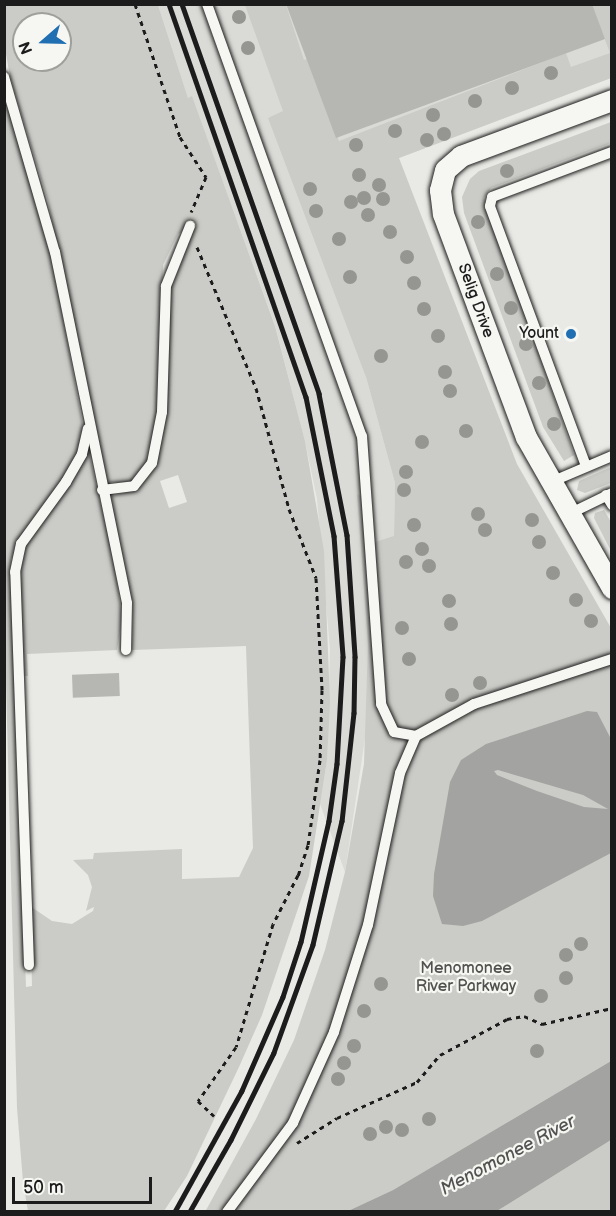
<!DOCTYPE html>
<html>
<head>
<meta charset="utf-8">
<style>
  body { margin:0 }
  #map { position:relative; width:616px; height:1216px; overflow:hidden; background:#e9e9e5; font-family:"Balsamiq Sans",sans-serif }
  div>[style] { position:absolute }
  [style*='--x'] { left:calc(var(--x)*1px); top:calc(var(--y)*1px); width:calc(var(--w)*1px); rotate:calc(var(--a)*1deg) }
  .built>* { inset:0; background:#dadad6 }
  .green>* { inset:0; background:#cbcbc7 }
  .water>* { inset:0; background:#a3a3a1 }
  .building>* { inset:0; background:#b6b6b3; transform-origin:0 0 }
  .path>* { height:3px; margin-top:-1.5px; transform-origin:0; background:repeating-linear-gradient(90deg,#1c1c1c 0 4.5px,transparent 0 9px) }
  .roads { filter:drop-shadow(0 0 2px #1c1c1c) drop-shadow(0 0 2px #1c1c1c) }
  .service>* { height:10px; margin:-5px; padding:0 5px; transform-origin:5px; border-radius:5px; background:#f6f6f2 }
  .minor>* { height:21px; margin:-10.5px; padding:0 10.5px; transform-origin:10.5px; border-radius:10.5px; background:#f6f6f2 }
  .rail>* { height:4.5px; margin:-2.25px; padding:0 2.25px; transform-origin:2.25px; border-radius:2.25px; background:#1c1c1c }
  .trees>* { width:14px; height:14px; margin:-7px; border-radius:50%; background:#959592 }
  .dots>* { width:16px; height:16px; translate:-50% -50%; box-sizing:border-box; border:3px solid #f6f6f2; border-radius:50% }
  span { translate:-50% -50%; white-space:nowrap; text-align:center; line-height:1.15; -webkit-text-stroke:4.5px #f6f6f2; paint-order:stroke }
  .street-label { font-size:16px; color:#1c1c1c }
  .poi-label { font-size:16px; color:#1c1c1c }
  .right { translate:-100% -50%; text-align:right }
  .park-label { font-size:16px; color:#51514f }
  .water-label { font-size:18px; color:#525251; font-style:italic }
  .frame { position:absolute; inset:0; border:6px solid #1c1c1c; pointer-events:none }
  .north { position:absolute; left:12px; top:12px; width:60px; height:60px; box-sizing:border-box; background:#f6f6f2; border:2px solid #9f9f9c; border-radius:50%; rotate:250deg; font-size:16px; font-weight:700; line-height:24px; text-align:center; color:#1c1c1c }
  .north::after { content:''; display:block; margin:auto; width:21px; height:27px; background:#1f6fb2; clip-path:polygon(50% 0,100% 100%,50% 72%,0 100%) }
  .scale { position:absolute; left:12px; top:1177px; width:140px; height:27px; box-sizing:border-box; border:3px solid #1c1c1c; border-top:0; padding-left:8px; font-size:18px; line-height:21px; white-space:nowrap; color:#1c1c1c; -webkit-text-stroke:4px #f6f6f2; paint-order:stroke }
</style>
</head>
<body>
<div id="map">
  <div class="built">
    <div style="clip-path:polygon(158px 5px,611px 5px,611px 78px,399px 158px,366px 377px,395px 483px,394px 537px,375px 542px,380px 638px,345px 872px,320px 804px,327px 760px,330px 649px,317px 499px,305px 441px,275px 325px,192px 97px,188px 98px)"></div>
  </div>
  <div class="green">
    <div style="clip-path:polygon(evenodd,5px 5px,158px 5px,188px 98px,192px 96px,275px 326px,305px 441px,324px 551px,330px 703px,327px 760px,309px 876px,262px 1015px,239px 1067px,187px 1176px,164px 1211px,28px 1211px,23px 1182px,17px 1108px,5px 644px,4px 93px,51px 254px,84px 432px,114px 561px,122px 619px,117px 650px,27px 654px,28px 676px,22px 676px,15px 552px,11px 559px,11px 588px,26px 987px,32px 986px,30px 906px,52px 921px,72px 924px,93px 911px,94px 907px,86px 911px,92px 887px,88px 875px,73px 860px,93px 859px,94px 853px,182px 849px,182px 879px,239px 877px,253px 848px,246px 646px,132px 650px,133px 605px,110px 497px,139px 488px,156px 467px,166px 411px,169px 286px,195px 224px,178px 234px,163px 265px,158px 416px,149px 462px,132px 482px,111px 482px,104px 478px,48px 201px,10px 77px,5px 48px,5px 5px,24px 24px,60px 24px,60px 60px,24px 60px,24px 24px,5px 5px,178px 475px,187px 502px,169px 508px,160px 481px,178px 475px)"></div>
    <div style="clip-path:polygon(245px 5px,286px 5px,304px 60px,307px 59px,339px 141px,566px 53px,571px 67px,610px 53px,592px 5px,611px 5px,611px 78px,399px 158px,517px 464px,611px 628px,611px 1061px,393px 1190px,348px 1211px,205px 1212px,256px 1119px,294px 1040px,325px 950px,345px 872px,364px 764px,368px 644px,357px 494px,362px 497px,368px 542px,371px 642px,380px 637px,375px 542px,394px 536px,395px 483px,366px 377px,268px 118px,283px 111px)"></div>
    <div style="clip-path:polygon(611px 122px,611px 143px,491px 188px,484px 198px,574px 455px,564px 461px,543px 427px,464px 213px,462px 197px,470px 179px,479px 171px)"></div>
    <div style="clip-path:polygon(611px 467px,611px 483px,585px 493px,577px 490px,579px 481px)"></div>
    <div style="clip-path:polygon(604px 510px,611px 522px,611px 551px,594px 518px,595px 513px)"></div>
    <div style="clip-path:polygon(611px 1140px,611px 1211px,497px 1211px)"></div>
  </div>
  <div class="water">
    <div style="clip-path:polygon(evenodd,587px 711px,597px 712px,611px 739px,611px 853px,482px 921px,463px 926px,442px 924px,433px 896px,434px 874px,450px 782px,461px 760px,486px 744px,587px 711px,498px 770px,583px 795px,608px 809px,584px 807px,537px 791px,497px 775px,494px 771px,498px 770px)"></div>
    <div style="clip-path:polygon(611px 1061px,611px 1140px,497px 1211px,348px 1211px,393px 1190px)"></div>
  </div>
  <div class="building">
    <div style="clip-path:polygon(286px 4px,592px 4px,605px 39px,336px 138px)"></div>
    <div style="left:119px;top:673px;width:23px;height:47px;rotate:88deg"></div>
  </div>
  <div class="path">
    <div style="--x:135;--y:4;--w:140;--a:71.3"></div>
    <div style="--x:180;--y:137;--w:48;--a:57"></div>
    <div style="--x:206;--y:177;--w:38;--a:113"></div>
    <div style="--x:197;--y:247;--w:153;--a:67.3"></div>
    <div style="--x:256;--y:388;--w:125;--a:74.7"></div>
    <div style="--x:289;--y:509;--w:74;--a:68.6"></div>
    <div style="--x:316;--y:578;--w:112;--a:86.9"></div>
    <div style="--x:322;--y:690;--w:70;--a:91.6"></div>
    <div style="--x:320;--y:760;--w:86;--a:98"></div>
    <div style="--x:308;--y:845;--w:32;--a:108"></div>
    <div style="--x:298;--y:875;--w:55;--a:117"></div>
    <div style="--x:273;--y:924;--w:128;--a:106.7"></div>
    <div style="--x:236;--y:1047;--w:66;--a:125.1"></div>
    <div style="--x:198;--y:1101;--w:22;--a:43"></div>
    <div style="--x:297;--y:1143;--w:47;--a:-32"></div>
    <div style="--x:337;--y:1118;--w:88;--a:-24.2"></div>
    <div style="--x:417;--y:1082;--w:35;--a:-50"></div>
    <div style="--x:440;--y:1055;--w:76;--a:-28.2"></div>
    <div style="--x:507;--y:1019;--w:17;--a:-10"></div>
    <div style="--x:524;--y:1016;--w:20;--a:24"></div>
    <div style="--x:542;--y:1024;--w:72;--a:-12.9"></div>
  </div>
  <div class="roads">
    <div class="service">
      <div style="--x:207;--y:4;--w:459;--a:70.3"></div>
      <div style="--x:362;--y:436;--w:269;--a:85.9"></div>
      <div style="--x:381;--y:704;--w:31;--a:65"></div>
      <div style="--x:394;--y:732;--w:22;--a:10"></div>
      <div style="--x:4;--y:77;--w:182;--a:73.8"></div>
      <div style="--x:55;--y:252;--w:358;--a:78.4"></div>
      <div style="--x:127;--y:603;--w:47;--a:91.2"></div>
      <div style="--x:586;--y:466;--w:277;--a:-110.3"></div>
      <div style="--x:490;--y:206;--w:9;--a:-77"></div>
      <div style="--x:492;--y:197;--w:128;--a:-20.6"></div>
      <div style="--x:551;--y:482;--w:66;--a:-23.1"></div>
      <div style="--x:102;--y:490;--w:32;--a:-7"></div>
      <div style="--x:134;--y:486;--w:29;--a:-52"></div>
      <div style="--x:152;--y:463;--w:52;--a:-78.9"></div>
      <div style="--x:162;--y:412;--w:126;--a:-88.2"></div>
      <div style="--x:166;--y:286;--w:65;--a:-68.2"></div>
      <div style="--x:606;--y:495;--w:12;--a:59"></div>
      <div style="--x:569;--y:514;--w:48;--a:-26"></div>
      <div style="--x:29;--y:965;--w:393;--a:-92"></div>
      <div style="--x:15;--y:572;--w:29;--a:-78"></div>
      <div style="--x:21;--y:544;--w:77;--a:-54"></div>
      <div style="--x:66;--y:482;--w:32;--a:-60"></div>
      <div style="--x:82;--y:454;--w:26;--a:-77"></div>
      <div style="--x:227;--y:1212;--w:111;--a:-53.4"></div>
      <div style="--x:293;--y:1123;--w:100;--a:-65.7"></div>
      <div style="--x:334;--y:1032;--w:112;--a:-72.4"></div>
      <div style="--x:368;--y:925;--w:155;--a:-78.1"></div>
      <div style="--x:400;--y:773;--w:40;--a:-66.6"></div>
      <div style="--x:416;--y:736;--w:66;--a:-28.9"></div>
      <div style="--x:474;--y:704;--w:145;--a:-18.1"></div>
    </div>
    <div class="minor">
      <div style="--x:612;--y:100;--w:161;--a:159.7"></div>
      <div style="--x:461;--y:156;--w:21;--a:139"></div>
      <div style="--x:445;--y:170;--w:21;--a:104"></div>
      <div style="--x:440;--y:190;--w:24;--a:83"></div>
      <div style="--x:443;--y:214;--w:238;--a:69.6"></div>
      <div style="--x:526;--y:437;--w:174;--a:60.3"></div>
    </div>
  </div>
  <div class="rail">
    <div style="--x:169;--y:4;--w:416;--a:70.8"></div>
    <div style="--x:306;--y:397;--w:142;--a:78.6"></div>
    <div style="--x:334;--y:536;--w:121;--a:85.7"></div>
    <div style="--x:343;--y:657;--w:107;--a:93.2"></div>
    <div style="--x:337;--y:764;--w:58;--a:98"></div>
    <div style="--x:329;--y:821;--w:124;--a:103"></div>
    <div style="--x:301;--y:942;--w:58;--a:108.1"></div>
    <div style="--x:283;--y:997;--w:103;--a:113.6"></div>
    <div style="--x:242;--y:1091;--w:138;--a:119"></div>
    <div style="--x:182;--y:4;--w:413;--a:70.6"></div>
    <div style="--x:319;--y:394;--w:144;--a:78.8"></div>
    <div style="--x:347;--y:535;--w:122;--a:86.2"></div>
    <div style="--x:355;--y:657;--w:56;--a:91"></div>
    <div style="--x:354;--y:713;--w:109;--a:96.3"></div>
    <div style="--x:342;--y:821;--w:127;--a:103.2"></div>
    <div style="--x:313;--y:945;--w:115;--a:109.9"></div>
    <div style="--x:274;--y:1053;--w:97;--a:116.3"></div>
    <div style="--x:231;--y:1140;--w:83;--a:119.7"></div>
  </div>
  <div class="trees">
    <div style="left:239px;top:17px"></div>
    <div style="left:248px;top:48px"></div>
    <div style="left:551px;top:73px"></div>
    <div style="left:512px;top:88px"></div>
    <div style="left:475px;top:101px"></div>
    <div style="left:433px;top:115px"></div>
    <div style="left:395px;top:131px"></div>
    <div style="left:444px;top:134px"></div>
    <div style="left:427px;top:140px"></div>
    <div style="left:356px;top:145px"></div>
    <div style="left:507px;top:171px"></div>
    <div style="left:359px;top:175px"></div>
    <div style="left:379px;top:185px"></div>
    <div style="left:310px;top:189px"></div>
    <div style="left:364px;top:198px"></div>
    <div style="left:383px;top:199px"></div>
    <div style="left:351px;top:202px"></div>
    <div style="left:316px;top:211px"></div>
    <div style="left:368px;top:215px"></div>
    <div style="left:478px;top:222px"></div>
    <div style="left:390px;top:232px"></div>
    <div style="left:339px;top:239px"></div>
    <div style="left:407px;top:257px"></div>
    <div style="left:497px;top:274px"></div>
    <div style="left:350px;top:277px"></div>
    <div style="left:414px;top:283px"></div>
    <div style="left:511px;top:308px"></div>
    <div style="left:424px;top:309px"></div>
    <div style="left:438px;top:336px"></div>
    <div style="left:526px;top:344px"></div>
    <div style="left:381px;top:356px"></div>
    <div style="left:445px;top:372px"></div>
    <div style="left:539px;top:383px"></div>
    <div style="left:450px;top:391px"></div>
    <div style="left:554px;top:424px"></div>
    <div style="left:466px;top:431px"></div>
    <div style="left:422px;top:442px"></div>
    <div style="left:406px;top:472px"></div>
    <div style="left:404px;top:490px"></div>
    <div style="left:478px;top:514px"></div>
    <div style="left:532px;top:520px"></div>
    <div style="left:414px;top:525px"></div>
    <div style="left:485px;top:530px"></div>
    <div style="left:539px;top:542px"></div>
    <div style="left:422px;top:549px"></div>
    <div style="left:406px;top:562px"></div>
    <div style="left:429px;top:566px"></div>
    <div style="left:553px;top:573px"></div>
    <div style="left:576px;top:600px"></div>
    <div style="left:449px;top:601px"></div>
    <div style="left:591px;top:621px"></div>
    <div style="left:451px;top:624px"></div>
    <div style="left:402px;top:628px"></div>
    <div style="left:409px;top:659px"></div>
    <div style="left:480px;top:683px"></div>
    <div style="left:452px;top:695px"></div>
    <div style="left:581px;top:944px"></div>
    <div style="left:566px;top:955px"></div>
    <div style="left:566px;top:978px"></div>
    <div style="left:381px;top:984px"></div>
    <div style="left:541px;top:996px"></div>
    <div style="left:364px;top:1011px"></div>
    <div style="left:354px;top:1046px"></div>
    <div style="left:537px;top:1051px"></div>
    <div style="left:344px;top:1063px"></div>
    <div style="left:338px;top:1079px"></div>
    <div style="left:429px;top:1119px"></div>
    <div style="left:386px;top:1127px"></div>
    <div style="left:402px;top:1130px"></div>
    <div style="left:370px;top:1134px"></div>
  </div>
  <div class="dots">
    <div style="left:571px;top:334px;background:#1f6fb2"></div>
  </div>
  <div class="street-label">
    <span style="left:475px;top:301px;rotate:70deg">Selig Drive</span>
  </div>
  <div class="poi-label">
    <span class="right" style="left:559px;top:334px">Yount</span>
  </div>
  <div class="park-label">
    <span style="left:466px;top:978px">Menomonee<br>River Parkway</span>
  </div>
  <div class="water-label">
    <span style="left:508px;top:1156px;rotate:-28deg">Menomonee River</span>
  </div>
  <div class="frame"></div>
  <div class="north">N</div>
  <div class="scale">50 m</div>
</div>
</body>
</html>
